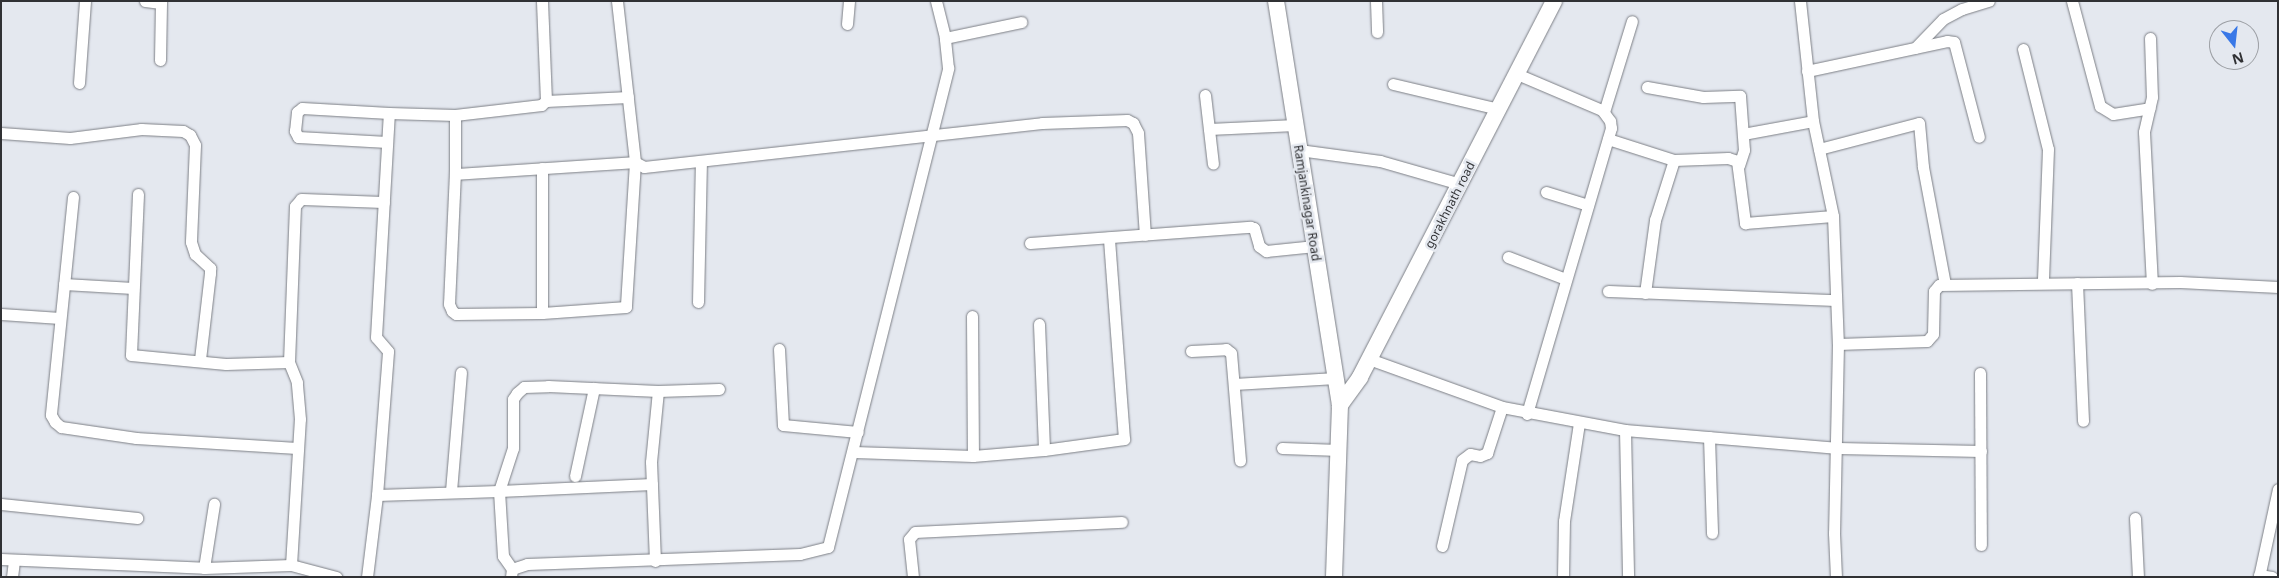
<!DOCTYPE html>
<html>
<head>
<meta charset="utf-8">
<style>
  body { margin:0 }
  #map { position:relative; width:2279px; height:578px; overflow:hidden; background:#e4e8ef; font-family:"Noto Sans",sans-serif }
  div>[style] { position:absolute }
  [style*='--x'] { left:calc(var(--x)*1px); top:calc(var(--y)*1px); width:calc(var(--w)*1px); rotate:calc(var(--a)*1deg) }
  .roads { filter:drop-shadow(0 0 1px #7c7f85) drop-shadow(0 0 1px #7c7f85) }
  .street>* { height:11px; margin:-5.5px; padding:0 5.5px; transform-origin:5.5px; border-radius:5.5px; background:#fff }
  .secondary>* { height:16px; margin:-8px; padding:0 8px; transform-origin:8px; border-radius:8px; background:#fff }
  span { translate:-50% -50%; white-space:nowrap; text-align:center; line-height:1.15; -webkit-text-stroke:5px #e4e8ef; paint-order:stroke }
  .street-label { font-size:12px; color:#303134 }
  .frame { position:absolute; inset:0; border:2px solid #303134; pointer-events:none }
  .north { position:absolute; left:2209px; top:20px; width:50px; height:50px; box-sizing:border-box; background:#e4e8ef; border:1px solid #9c9fa4; border-radius:50%; rotate:164deg; font-size:14px; font-weight:700; line-height:20px; text-align:center; color:#303134 }
  .north::after { content:''; display:block; margin:auto; width:18px; height:22px; background:#3978e7; clip-path:polygon(50% 0,100% 100%,50% 72%,0 100%) }
</style>
</head>
<body>
<div id="map">
  <div class="roads">
    <div class="street">
      <div style="--x:145;--y:1;--w:16;--a:7"></div>
      <div style="--x:617;--y:1;--w:162;--a:83.6"></div>
      <div style="--x:635;--y:162;--w:10;--a:29"></div>
      <div style="--x:644;--y:167;--w:400;--a:-6.3"></div>
      <div style="--x:1042;--y:123;--w:85;--a:-2"></div>
      <div style="--x:1127;--y:120;--w:7;--a:27"></div>
      <div style="--x:1133;--y:123;--w:11;--a:63"></div>
      <div style="--x:1138;--y:133;--w:102;--a:86.1"></div>
      <div style="--x:936;--y:1;--w:38;--a:76"></div>
      <div style="--x:1376;--y:1;--w:31;--a:88"></div>
      <div style="--x:1800;--y:1;--w:121;--a:83.8"></div>
      <div style="--x:1813;--y:121;--w:97;--a:78.1"></div>
      <div style="--x:1833;--y:216;--w:128;--a:87.8"></div>
      <div style="--x:1838;--y:344;--w:189;--a:91.2"></div>
      <div style="--x:1834;--y:533;--w:44;--a:87.4"></div>
      <div style="--x:2072;--y:1;--w:109;--a:75.1"></div>
      <div style="--x:2100;--y:106;--w:15;--a:32"></div>
      <div style="--x:2113;--y:114;--w:37;--a:-9"></div>
      <div style="--x:847;--y:24;--w:23;--a:-85"></div>
      <div style="--x:2150;--y:38;--w:59;--a:88.1"></div>
      <div style="--x:2152;--y:97;--w:36;--a:103"></div>
      <div style="--x:2144;--y:132;--w:152;--a:87"></div>
      <div style="--x:1915;--y:48;--w:40;--a:-46"></div>
      <div style="--x:1943;--y:19;--w:21;--a:-28"></div>
      <div style="--x:1962;--y:9;--w:28;--a:-17"></div>
      <div style="--x:2023;--y:49;--w:103;--a:76"></div>
      <div style="--x:2048;--y:149;--w:133;--a:92.2"></div>
      <div style="--x:160;--y:60;--w:59;--a:-89"></div>
      <div style="--x:1807;--y:71;--w:143;--a:-12.1"></div>
      <div style="--x:1947;--y:41;--w:7;--a:8"></div>
      <div style="--x:1954;--y:42;--w:98;--a:75.3"></div>
      <div style="--x:1517;--y:74;--w:92;--a:23"></div>
      <div style="--x:1602;--y:110;--w:14;--a:54"></div>
      <div style="--x:1610;--y:121;--w:7;--a:82"></div>
      <div style="--x:1611;--y:128;--w:298;--a:106.4"></div>
      <div style="--x:79;--y:83;--w:82;--a:-85.8"></div>
      <div style="--x:1393;--y:84;--w:109;--a:13.3"></div>
      <div style="--x:1647;--y:87;--w:57;--a:10.1"></div>
      <div style="--x:1703;--y:97;--w:37;--a:-2"></div>
      <div style="--x:1740;--y:96;--w:54;--a:85.8"></div>
      <div style="--x:1744;--y:150;--w:16;--a:108"></div>
      <div style="--x:1205;--y:95;--w:69;--a:83.4"></div>
      <div style="--x:546;--y:101;--w:82;--a:-2.8"></div>
      <div style="--x:1604;--y:112;--w:95;--a:-72.9"></div>
      <div style="--x:455;--y:115;--w:59;--a:90"></div>
      <div style="--x:1209;--y:129;--w:86;--a:-2.7"></div>
      <div style="--x:1;--y:133;--w:69;--a:4.1"></div>
      <div style="--x:70;--y:138;--w:72;--a:-7.2"></div>
      <div style="--x:141;--y:129;--w:42;--a:2.7"></div>
      <div style="--x:183;--y:131;--w:8;--a:30"></div>
      <div style="--x:190;--y:135;--w:11;--a:63"></div>
      <div style="--x:195;--y:145;--w:97;--a:92.4"></div>
      <div style="--x:191;--y:242;--w:13;--a:72"></div>
      <div style="--x:195;--y:254;--w:21;--a:43"></div>
      <div style="--x:210;--y:268;--w:5;--a:90"></div>
      <div style="--x:210;--y:273;--w:88;--a:96.6"></div>
      <div style="--x:1743;--y:134;--w:71;--a:-10.5"></div>
      <div style="--x:1608;--y:139;--w:69;--a:17.7"></div>
      <div style="--x:1674;--y:160;--w:54;--a:-2.1"></div>
      <div style="--x:1728;--y:158;--w:9;--a:18"></div>
      <div style="--x:1737;--y:161;--w:63;--a:82.6"></div>
      <div style="--x:1745;--y:223;--w:88;--a:-4.5"></div>
      <div style="--x:387;--y:142;--w:89;--a:-176.8"></div>
      <div style="--x:298;--y:137;--w:7;--a:-117"></div>
      <div style="--x:295;--y:131;--w:19;--a:-84"></div>
      <div style="--x:297;--y:112;--w:6;--a:-39"></div>
      <div style="--x:302;--y:108;--w:87;--a:3.3"></div>
      <div style="--x:1819;--y:149;--w:103;--a:-14.6"></div>
      <div style="--x:1919;--y:123;--w:44;--a:84.8"></div>
      <div style="--x:1923;--y:167;--w:119;--a:79.4"></div>
      <div style="--x:1299;--y:150;--w:82;--a:7.7"></div>
      <div style="--x:1380;--y:161;--w:83;--a:16"></div>
      <div style="--x:635;--y:162;--w:145;--a:93.6"></div>
      <div style="--x:626;--y:307;--w:84;--a:175.9"></div>
      <div style="--x:542;--y:313;--w:86;--a:179.3"></div>
      <div style="--x:456;--y:314;--w:5;--a:-143"></div>
      <div style="--x:452;--y:311;--w:8;--a:-113"></div>
      <div style="--x:449;--y:304;--w:130;--a:-87.4"></div>
      <div style="--x:455;--y:174;--w:180;--a:-3.8"></div>
      <div style="--x:542;--y:168;--w:145;--a:90"></div>
      <div style="--x:1546;--y:192;--w:44;--a:17.2"></div>
      <div style="--x:138;--y:194;--w:161;--a:92.5"></div>
      <div style="--x:131;--y:355;--w:95;--a:5.4"></div>
      <div style="--x:226;--y:364;--w:63;--a:-1.8"></div>
      <div style="--x:73;--y:197;--w:219;--a:95.8"></div>
      <div style="--x:51;--y:415;--w:8;--a:60"></div>
      <div style="--x:55;--y:422;--w:8;--a:40"></div>
      <div style="--x:61;--y:427;--w:76;--a:8.3"></div>
      <div style="--x:136;--y:438;--w:161;--a:3.6"></div>
      <div style="--x:1030;--y:243;--w:221;--a:-4.2"></div>
      <div style="--x:1250;--y:227;--w:4;--a:14"></div>
      <div style="--x:1254;--y:228;--w:19;--a:74"></div>
      <div style="--x:1259;--y:246;--w:9;--a:36"></div>
      <div style="--x:1266;--y:251;--w:49;--a:-5.8"></div>
      <div style="--x:1508;--y:257;--w:62;--a:20.8"></div>
      <div style="--x:2077;--y:283;--w:138;--a:87.5"></div>
      <div style="--x:64;--y:284;--w:69;--a:3.3"></div>
      <div style="--x:1608;--y:291;--w:228;--a:2.3"></div>
      <div style="--x:1645;--y:293;--w:74;--a:-82.2"></div>
      <div style="--x:1655;--y:220;--w:63;--a:-72.4"></div>
      <div style="--x:698;--y:302;--w:141;--a:-88.8"></div>
      <div style="--x:1;--y:314;--w:59;--a:3.9"></div>
      <div style="--x:972;--y:316;--w:140;--a:89.6"></div>
      <div style="--x:1039;--y:324;--w:126;--a:87.7"></div>
      <div style="--x:1838;--y:344;--w:89;--a:-1.9"></div>
      <div style="--x:1927;--y:341;--w:9;--a:-49"></div>
      <div style="--x:1933;--y:334;--w:43;--a:-88.7"></div>
      <div style="--x:1934;--y:291;--w:8;--a:-50"></div>
      <div style="--x:1939;--y:285;--w:241;--a:-0.7"></div>
      <div style="--x:2180;--y:282;--w:98;--a:2.9"></div>
      <div style="--x:779;--y:349;--w:76;--a:87"></div>
      <div style="--x:783;--y:425;--w:75;--a:5.3"></div>
      <div style="--x:1191;--y:351;--w:35;--a:-3"></div>
      <div style="--x:1226;--y:349;--w:6;--a:39"></div>
      <div style="--x:1231;--y:353;--w:108;--a:85.2"></div>
      <div style="--x:1369;--y:359;--w:141;--a:19.8"></div>
      <div style="--x:1502;--y:407;--w:125;--a:10.6"></div>
      <div style="--x:1625;--y:430;--w:214;--a:4.8"></div>
      <div style="--x:1838;--y:448;--w:143;--a:1.2"></div>
      <div style="--x:1980;--y:373;--w:172;--a:89.7"></div>
      <div style="--x:1234;--y:384;--w:102;--a:-3.4"></div>
      <div style="--x:1625;--y:430;--w:147;--a:88.8"></div>
      <div style="--x:1709;--y:437;--w:96;--a:88.2"></div>
      <div style="--x:1282;--y:448;--w:57;--a:2"></div>
      <div style="--x:854;--y:452;--w:119;--a:1.9"></div>
      <div style="--x:973;--y:456;--w:71;--a:-4.8"></div>
      <div style="--x:1044;--y:450;--w:81;--a:-7.8"></div>
      <div style="--x:1124;--y:439;--w:202;--a:-94.3"></div>
      <div style="--x:575;--y:476;--w:90;--a:-77.8"></div>
      <div style="--x:652;--y:484;--w:153;--a:177.4"></div>
      <div style="--x:499;--y:491;--w:45;--a:-72"></div>
      <div style="--x:513;--y:448;--w:49;--a:-90"></div>
      <div style="--x:513;--y:399;--w:7;--a:-56"></div>
      <div style="--x:517;--y:393;--w:9;--a:-41"></div>
      <div style="--x:524;--y:387;--w:24;--a:-2"></div>
      <div style="--x:548;--y:386;--w:110;--a:2.6"></div>
      <div style="--x:658;--y:391;--w:61;--a:-1.9"></div>
      <div style="--x:451;--y:491;--w:119;--a:-85.2"></div>
      <div style="--x:377;--y:495;--w:144;--a:-85.6"></div>
      <div style="--x:388;--y:351;--w:18;--a:-131"></div>
      <div style="--x:376;--y:337;--w:224;--a:-86.7"></div>
      <div style="--x:389;--y:113;--w:66;--a:1.7"></div>
      <div style="--x:455;--y:115;--w:87;--a:-6.6"></div>
      <div style="--x:541;--y:105;--w:6;--a:-39"></div>
      <div style="--x:546;--y:101;--w:100;--a:-92.3"></div>
      <div style="--x:1;--y:504;--w:137;--a:5.9"></div>
      <div style="--x:2135;--y:518;--w:59;--a:87.1"></div>
      <div style="--x:1442;--y:546;--w:88;--a:-76.9"></div>
      <div style="--x:1462;--y:460;--w:10;--a:-37"></div>
      <div style="--x:1470;--y:454;--w:10;--a:11"></div>
      <div style="--x:1480;--y:456;--w:8;--a:-23"></div>
      <div style="--x:1487;--y:453;--w:48;--a:-71.9"></div>
      <div style="--x:1;--y:559;--w:203;--a:2.5"></div>
      <div style="--x:204;--y:568;--w:87;--a:-2"></div>
      <div style="--x:291;--y:565;--w:47;--a:14.9"></div>
      <div style="--x:655;--y:561;--w:99;--a:-92.3"></div>
      <div style="--x:651;--y:462;--w:71;--a:-84.4"></div>
      <div style="--x:291;--y:565;--w:146;--a:-86.5"></div>
      <div style="--x:300;--y:419;--w:37;--a:-95"></div>
      <div style="--x:297;--y:382;--w:22;--a:-112"></div>
      <div style="--x:289;--y:362;--w:156;--a:-87.8"></div>
      <div style="--x:295;--y:206;--w:9;--a:-49"></div>
      <div style="--x:301;--y:199;--w:83;--a:2.1"></div>
      <div style="--x:204;--y:568;--w:65;--a:-81.1"></div>
      <div style="--x:2259;--y:575;--w:13;--a:9"></div>
      <div style="--x:12;--y:577;--w:17;--a:-83"></div>
      <div style="--x:367;--y:577;--w:83;--a:-83"></div>
      <div style="--x:377;--y:495;--w:122;--a:-1.9"></div>
      <div style="--x:499;--y:491;--w:65;--a:86.5"></div>
      <div style="--x:503;--y:556;--w:16;--a:55"></div>
      <div style="--x:511;--y:577;--w:8;--a:-83"></div>
      <div style="--x:512;--y:569;--w:16;--a:-18"></div>
      <div style="--x:527;--y:564;--w:273;--a:-2.1"></div>
      <div style="--x:800;--y:554;--w:29;--a:-14"></div>
      <div style="--x:828;--y:547;--w:494;--a:-75.9"></div>
      <div style="--x:948;--y:68;--w:30;--a:-96"></div>
      <div style="--x:945;--y:38;--w:78;--a:-11.9"></div>
      <div style="--x:913;--y:577;--w:38;--a:-96"></div>
      <div style="--x:909;--y:539;--w:9;--a:-49"></div>
      <div style="--x:915;--y:532;--w:207;--a:-2.8"></div>
      <div style="--x:1563;--y:577;--w:56;--a:-89"></div>
      <div style="--x:1564;--y:521;--w:99;--a:-81.3"></div>
      <div style="--x:2259;--y:577;--w:90;--a:-77.8"></div>
    </div>
    <div class="secondary">
      <div style="--x:1276;--y:1;--w:409;--a:81"></div>
      <div style="--x:1340;--y:405;--w:172;--a:92"></div>
      <div style="--x:1340;--y:405;--w:34;--a:-54"></div>
      <div style="--x:1360;--y:377;--w:423;--a:-62.7"></div>
    </div>
  </div>
  <div class="street-label">
    <span style="left:1307px;top:203px;rotate:81deg">Ramjankinagar Road</span>
    <span style="left:1450px;top:205px;rotate:-63deg">gorakhnath road</span>
  </div>
  <div class="frame"></div>
  <div class="north">N</div>
</div>
</body>
</html>
